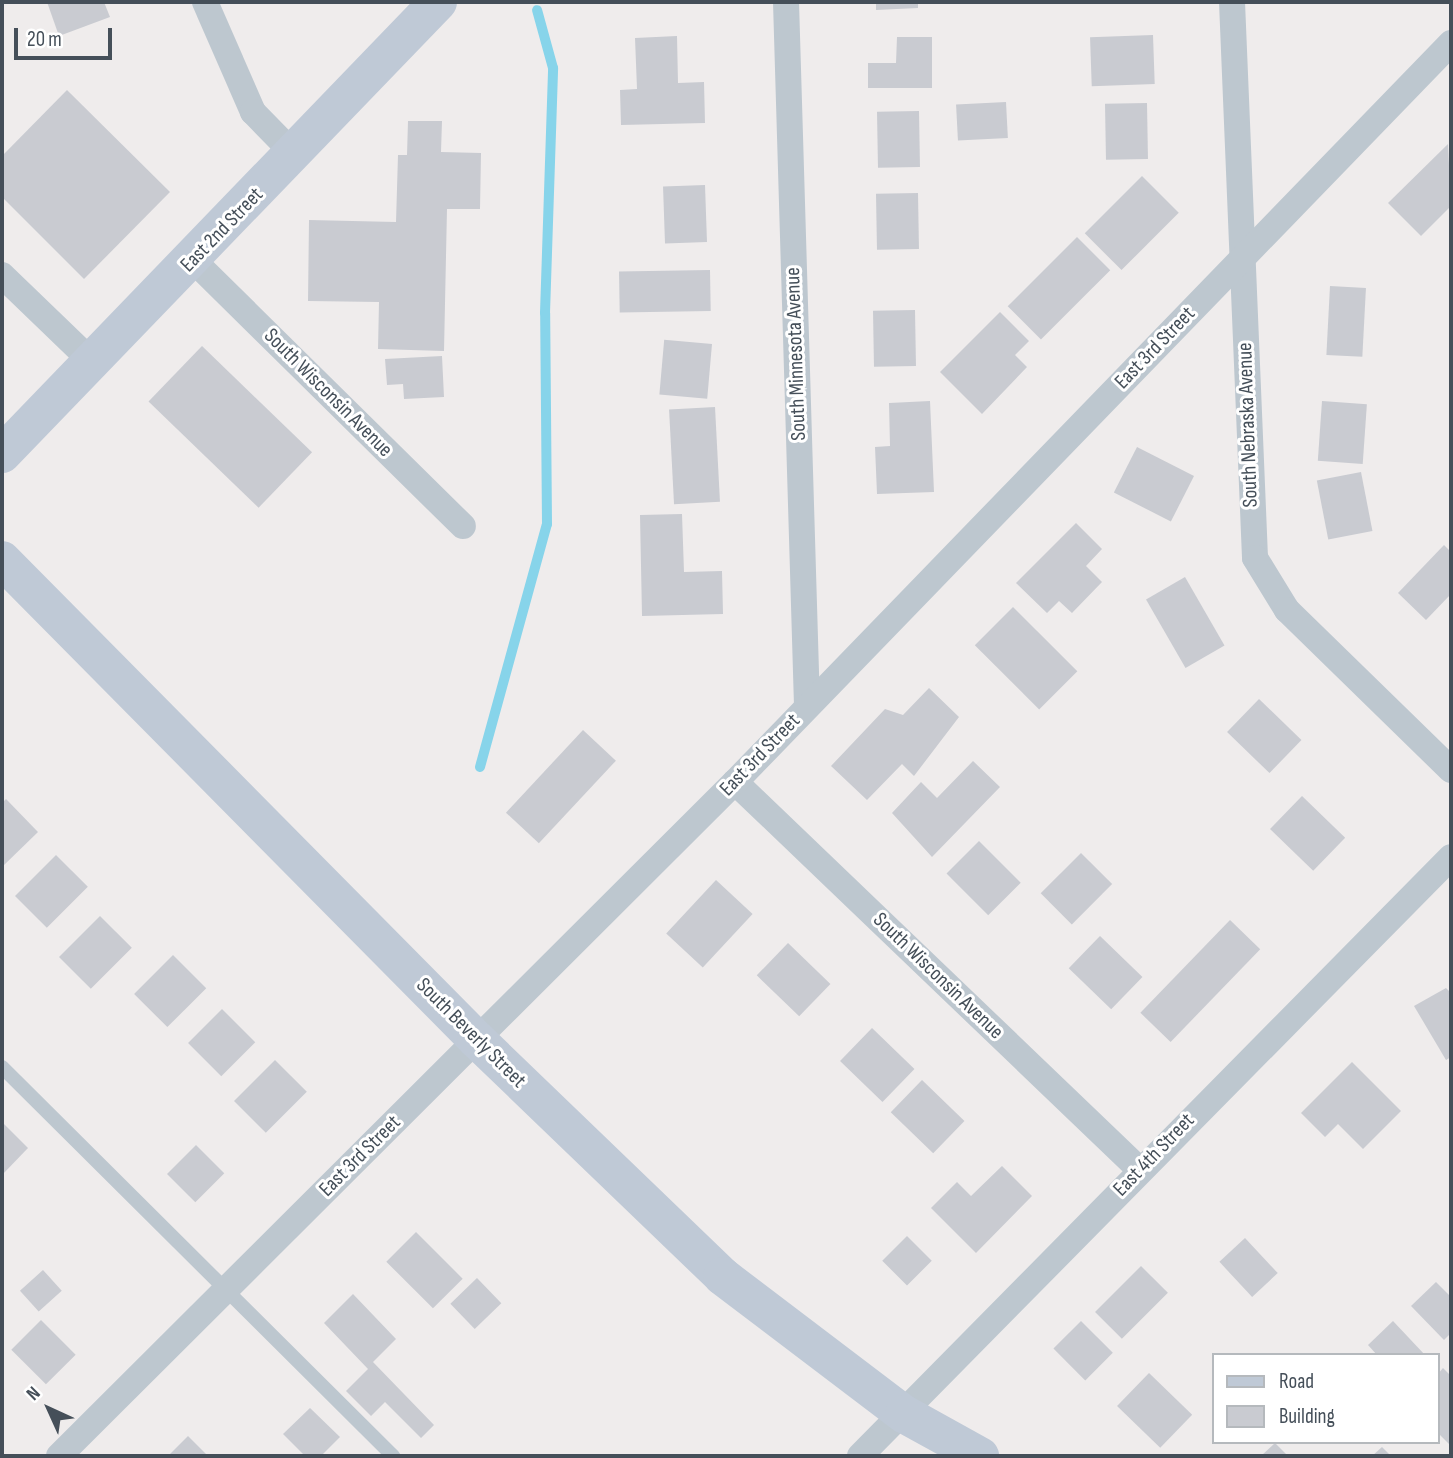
<!DOCTYPE html>
<html>
<head>
<meta charset="utf-8">
<style>
  body { margin:0 }
  #map { position:relative; width:1453px; height:1458px; overflow:hidden; background:#efecec; font-family:"Sofia Sans Condensed",sans-serif }
  div>[style] { position:absolute }
  [style*='--x'] { left:calc(var(--x)*1px); top:calc(var(--y)*1px); width:calc(var(--w)*1px); rotate:calc(var(--a)*1deg) }
  .stream>* { height:10px; margin:-5px; padding:0 5px; transform-origin:5px; border-radius:5px; background:#87d4ea }
  .building>* { inset:0; background:#c9cbd1; transform-origin:0 0 }
  .service>* { height:14px; margin:-7px; padding:0 7px; transform-origin:7px; border-radius:7px; background:#bdc7cf }
  .minor>* { height:26px; margin:-13px; padding:0 13px; transform-origin:13px; border-radius:13px; background:#bdc7cf }
  .secondary>* { height:38px; margin:-19px; padding:0 19px; transform-origin:19px; border-radius:19px; background:#bfc9d6 }
  span { translate:-50% -50%; white-space:nowrap; text-align:center; line-height:1.15; -webkit-text-stroke:6px #fff; paint-order:stroke }
  .street-label { font-size:21px; color:#454f59 }
  .frame { position:absolute; inset:0; border:4px solid #454f59; pointer-events:none }
  .legend { position:absolute; left:1212px; top:1353px; width:228px; height:91px; box-sizing:border-box; background:#fff; border:2px solid #b5b9bd; margin:0; padding:9px 12px; list-style:none; font-size:21px; color:#454f59 }
  .legend li { display:flex; align-items:center; gap:14px; height:35px }
  .legend b { width:35px; border:2px solid #b5b9bd }
  .north { position:absolute; left:14px; top:1374px; width:70px; height:70px; -webkit-text-stroke:5px #fff; paint-order:stroke; rotate:315deg; font-size:19px; font-weight:700; line-height:28px; text-align:center; color:#454f59 }
  .north::after { content:''; display:block; margin:auto; width:24px; height:32px; background:#454f59; clip-path:polygon(50% 0,100% 100%,50% 72%,0 100%) }
  .scale { position:absolute; left:14px; top:28px; width:98px; height:32px; box-sizing:border-box; border:4px solid #454f59; border-top:0; padding-left:9px; font-size:21px; line-height:24px; white-space:nowrap; color:#454f59; -webkit-text-stroke:5px #fff; paint-order:stroke }
</style>
</head>
<body>
<div id="map">
  <div class="stream">
    <div style="--x:480;--y:767;--w:252;--a:-74.6"></div>
    <div style="--x:547;--y:524;--w:211;--a:-90.5"></div>
    <div style="--x:545;--y:313;--w:245;--a:-88.1"></div>
    <div style="--x:553;--y:68;--w:60;--a:-105.4"></div>
  </div>
  <div class="building">
    <div style="clip-path:polygon(47px 2px,104px 2px,110px 17px,59px 36px)"></div>
    <div style="clip-path:polygon(876px 2px,918px 2px,918px 8px,876px 10px)"></div>
    <div style="left:1153px;top:35px;width:49px;height:63px;rotate:88deg"></div>
    <div style="clip-path:polygon(677px 36px,678px 83px,704px 82px,705px 123px,621px 125px,620px 90px,637px 89px,635px 38px)"></div>
    <div style="clip-path:polygon(897px 37px,932px 37px,932px 88px,868px 88px,868px 63px,896px 63px)"></div>
    <div style="clip-path:polygon(67px 90px,170px 192px,84px 279px,2px 197px,2px 156px)"></div>
    <div style="left:1006px;top:102px;width:36px;height:50px;rotate:87deg"></div>
    <div style="left:1147px;top:103px;width:56px;height:42px;rotate:89deg"></div>
    <div style="left:919px;top:111px;width:56px;height:42px;rotate:89deg"></div>
    <div style="clip-path:polygon(408px 121px,442px 121px,441px 152px,481px 153px,480px 209px,447px 209px,444px 351px,378px 349px,379px 302px,308px 301px,309px 220px,396px 222px,398px 155px,407px 155px)"></div>
    <div style="clip-path:polygon(1448px 144px,1451px 206px,1421px 236px,1388px 203px)"></div>
    <div style="left:1142px;top:176px;width:52px;height:81px;rotate:45deg"></div>
    <div style="left:705px;top:185px;width:57px;height:42px;rotate:88deg"></div>
    <div style="left:918px;top:193px;width:56px;height:42px;rotate:89deg"></div>
    <div style="left:1077px;top:237px;width:47px;height:98px;rotate:45deg"></div>
    <div style="left:710px;top:270px;width:41px;height:91px;rotate:89deg"></div>
    <div style="left:1330px;top:286px;width:36px;height:69px;rotate:3deg"></div>
    <div style="left:915px;top:310px;width:56px;height:42px;rotate:89deg"></div>
    <div style="clip-path:polygon(1000px 312px,1029px 341px,1015px 355px,1027px 367px,982px 414px,940px 372px)"></div>
    <div style="left:712px;top:344px;width:55px;height:48px;rotate:95deg"></div>
    <div style="left:202px;top:346px;width:153px;height:77px;rotate:44deg"></div>
    <div style="clip-path:polygon(442px 356px,444px 397px,404px 399px,403px 384px,387px 385px,385px 359px)"></div>
    <div style="clip-path:polygon(930px 401px,934px 492px,877px 494px,875px 447px,890px 446px,889px 403px)"></div>
    <div style="left:1322px;top:401px;width:45px;height:60px;rotate:4deg"></div>
    <div style="left:715px;top:407px;width:95px;height:46px;rotate:87deg"></div>
    <div style="left:1137px;top:447px;width:64px;height:51px;rotate:27deg"></div>
    <div style="left:1361px;top:472px;width:60px;height:45px;rotate:79deg"></div>
    <div style="clip-path:polygon(682px 514px,684px 572px,722px 571px,723px 614px,642px 616px,640px 515px)"></div>
    <div style="clip-path:polygon(1076px 523px,1102px 549px,1086px 566px,1102px 582px,1072px 613px,1059px 601px,1047px 613px,1016px 583px)"></div>
    <div style="clip-path:polygon(1444px 545px,1451px 552px,1451px 594px,1426px 620px,1398px 593px)"></div>
    <div style="left:1185px;top:577px;width:79px;height:45px;rotate:60deg"></div>
    <div style="left:1013px;top:607px;width:91px;height:54px;rotate:45deg"></div>
    <div style="clip-path:polygon(929px 688px,959px 717px,914px 776px,902px 764px,867px 800px,831px 766px,885px 709px,903px 715px)"></div>
    <div style="left:1259px;top:699px;width:59px;height:46px;rotate:44deg"></div>
    <div style="left:583px;top:730px;width:45px;height:113px;rotate:43deg"></div>
    <div style="clip-path:polygon(973px 761px,1000px 787px,932px 857px,892px 813px,921px 782px,937px 798px)"></div>
    <div style="left:1302px;top:796px;width:60px;height:46px;rotate:44deg"></div>
    <div style="clip-path:polygon(6px 799px,38px 832px,2px 867px,2px 803px)"></div>
    <div style="left:979px;top:841px;width:59px;height:46px;rotate:45deg"></div>
    <div style="left:1081px;top:853px;width:44px;height:57px;rotate:45deg"></div>
    <div style="left:56px;top:855px;width:45px;height:58px;rotate:45deg"></div>
    <div style="left:716px;top:880px;width:50px;height:73px;rotate:43deg"></div>
    <div style="left:100px;top:916px;width:45px;height:58px;rotate:45deg"></div>
    <div style="left:1230px;top:920px;width:42px;height:129px;rotate:44deg"></div>
    <div style="left:1100px;top:936px;width:59px;height:45px;rotate:44deg"></div>
    <div style="left:788px;top:943px;width:59px;height:45px;rotate:44deg"></div>
    <div style="left:173px;top:955px;width:47px;height:55px;rotate:45deg"></div>
    <div style="clip-path:polygon(1446px 988px,1451px 993px,1451px 1057px,1446px 1060px,1414px 1006px)"></div>
    <div style="left:222px;top:1009px;width:47px;height:48px;rotate:45deg"></div>
    <div style="left:872px;top:1028px;width:59px;height:46px;rotate:44deg"></div>
    <div style="left:275px;top:1060px;width:45px;height:58px;rotate:45deg"></div>
    <div style="clip-path:polygon(1352px 1062px,1401px 1111px,1363px 1149px,1338px 1124px,1325px 1137px,1301px 1113px)"></div>
    <div style="left:922px;top:1080px;width:59px;height:45px;rotate:44deg"></div>
    <div style="clip-path:polygon(2px 1122px,28px 1148px,2px 1175px)"></div>
    <div style="left:196px;top:1145px;width:40px;height:41px;rotate:45deg"></div>
    <div style="clip-path:polygon(1002px 1166px,1032px 1196px,976px 1253px,931px 1208px,957px 1182px,971px 1196px)"></div>
    <div style="left:416px;top:1232px;width:66px;height:42px;rotate:45deg"></div>
    <div style="left:907px;top:1236px;width:35px;height:35px;rotate:45deg"></div>
    <div style="left:1245px;top:1238px;width:48px;height:35px;rotate:47deg"></div>
    <div style="left:1141px;top:1266px;width:38px;height:65px;rotate:45deg"></div>
    <div style="left:43px;top:1270px;width:28px;height:31px;rotate:48deg"></div>
    <div style="left:477px;top:1278px;width:35px;height:37px;rotate:46deg"></div>
    <div style="clip-path:polygon(1436px 1282px,1451px 1297px,1451px 1333px,1444px 1340px,1411px 1306px)"></div>
    <div style="clip-path:polygon(353px 1294px,396px 1339px,373px 1362px,434px 1425px,421px 1438px,385px 1402px,371px 1416px,346px 1391px,368px 1369px,324px 1323px)"></div>
    <div style="left:41px;top:1320px;width:49px;height:42px;rotate:45deg"></div>
    <div style="left:1081px;top:1321px;width:45px;height:39px;rotate:45deg"></div>
    <div style="clip-path:polygon(1393px 1321px,1425px 1355px,1377px 1355px,1368px 1345px)"></div>
    <div style="clip-path:polygon(1443px 1368px,1451px 1376px,1451px 1446px,1437px 1432px,1437px 1375px)"></div>
    <div style="left:1149px;top:1373px;width:60px;height:46px;rotate:44deg"></div>
    <div style="clip-path:polygon(310px 1408px,340px 1437px,321px 1456px,305px 1456px,283px 1434px)"></div>
    <div style="clip-path:polygon(188px 1436px,208px 1456px,168px 1456px)"></div>
    <div style="clip-path:polygon(1275px 1443px,1288px 1456px,1261px 1456px)"></div>
    <div style="clip-path:polygon(1382px 1447px,1391px 1456px,1372px 1456px)"></div>
  </div>
  <div class="service">
    <div style="--x:2;--y:1067;--w:552;--a:44.85"></div>
  </div>
  <div class="minor">
    <div style="--x:205;--y:2;--w:120;--a:66.4"></div>
    <div style="--x:253;--y:112;--w:60;--a:45.7"></div>
    <div style="--x:786;--y:2;--w:704;--a:88.29"></div>
    <div style="--x:1232;--y:2;--w:556;--a:87.63"></div>
    <div style="--x:1255;--y:558;--w:61;--a:58.4"></div>
    <div style="--x:1287;--y:610;--w:229;--a:44.3"></div>
    <div style="--x:193;--y:260;--w:379;--a:44.6"></div>
    <div style="--x:2;--y:275;--w:127;--a:44"></div>
    <div style="--x:735;--y:782;--w:561;--a:43.77"></div>
    <div style="--x:59;--y:1456;--w:955;--a:-44.92"></div>
    <div style="--x:735;--y:782;--w:1029;--a:-45.91"></div>
    <div style="--x:860;--y:1456;--w:841;--a:-45.39"></div>
  </div>
  <div class="secondary">
    <div style="--x:2;--y:454;--w:628;--a:-46.03"></div>
    <div style="--x:2;--y:560;--w:674;--a:45.3"></div>
    <div style="--x:476;--y:1039;--w:342;--a:43.9"></div>
    <div style="--x:722;--y:1276;--w:228;--a:37.2"></div>
    <div style="--x:904;--y:1414;--w:87;--a:28.9"></div>
  </div>
  <div class="street-label">
    <span style="left:222px;top:230px;rotate:-46deg">East 2nd Street</span>
    <span style="left:1155px;top:348px;rotate:-46deg">East 3rd Street</span>
    <span style="left:796px;top:354px;rotate:-92deg">South Minnesota Avenue</span>
    <span style="left:328px;top:393px;rotate:45deg">South Wisconsin Avenue</span>
    <span style="left:1248px;top:425px;rotate:-92deg">South Nebraska Avenue</span>
    <span style="left:760px;top:755px;rotate:-46deg">East 3rd Street</span>
    <span style="left:938px;top:976px;rotate:44deg">South Wisconsin Avenue</span>
    <span style="left:471px;top:1033px;rotate:45deg">South Beverly Street</span>
    <span style="left:1154px;top:1155px;rotate:-46deg">East 4th Street</span>
    <span style="left:360px;top:1156px;rotate:-45deg">East 3rd Street</span>
  </div>
  <div class="frame"></div>
  <ul class="legend">
  <li><b style="height:9px;background:#bfc9d6"></b>Road</li>
  <li><b style="height:19px;background:#c9cbd1"></b>Building</li>
  </ul>
  <div class="north">N</div>
  <div class="scale">20 m</div>
</div>
</body>
</html>
